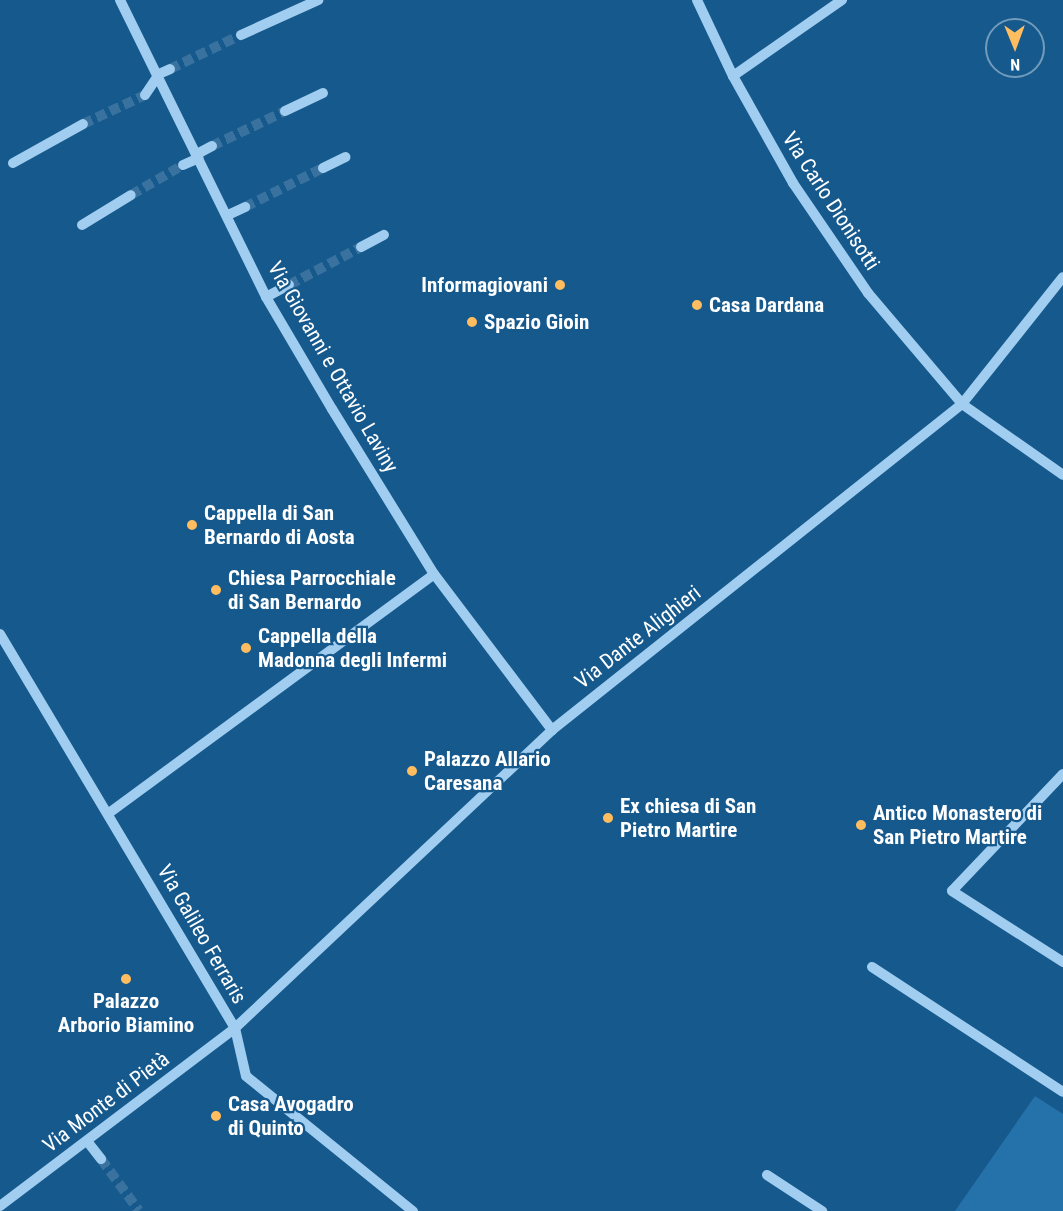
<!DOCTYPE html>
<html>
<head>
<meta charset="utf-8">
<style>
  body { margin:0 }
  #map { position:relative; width:1063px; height:1211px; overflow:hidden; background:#16598d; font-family:"Roboto Condensed",sans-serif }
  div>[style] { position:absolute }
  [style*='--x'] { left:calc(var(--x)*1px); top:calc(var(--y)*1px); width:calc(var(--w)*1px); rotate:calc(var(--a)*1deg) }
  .green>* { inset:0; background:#2572aa }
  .minor-tunnel>* { height:10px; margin-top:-5px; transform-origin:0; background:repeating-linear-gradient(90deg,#39729e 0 10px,transparent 0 15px) }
  .minor>* { height:10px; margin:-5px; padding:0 5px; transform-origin:5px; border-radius:5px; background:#a1cef0 }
  .dots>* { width:16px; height:16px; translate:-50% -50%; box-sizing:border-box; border:3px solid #16598d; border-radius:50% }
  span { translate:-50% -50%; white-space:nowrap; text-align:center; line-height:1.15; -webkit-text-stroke:4.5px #16598d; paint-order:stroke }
  .street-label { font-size:21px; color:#fff }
  .poi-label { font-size:21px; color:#fff; font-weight:700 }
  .right { translate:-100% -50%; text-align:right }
  .left { translate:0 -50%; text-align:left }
  .north { position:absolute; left:985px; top:18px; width:60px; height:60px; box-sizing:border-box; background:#16598d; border:2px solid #739bbb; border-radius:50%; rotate:179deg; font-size:16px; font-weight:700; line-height:24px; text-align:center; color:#fff }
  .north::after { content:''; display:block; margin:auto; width:21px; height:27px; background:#ffbd5f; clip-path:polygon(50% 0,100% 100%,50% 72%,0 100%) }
</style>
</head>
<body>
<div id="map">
  <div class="green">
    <div style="clip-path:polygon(1035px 1096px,1063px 1114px,1063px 1211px,955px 1211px)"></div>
  </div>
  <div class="minor-tunnel">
    <div style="--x:170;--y:69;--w:79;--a:-25.6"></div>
    <div style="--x:83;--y:124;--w:68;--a:-25.1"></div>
    <div style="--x:212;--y:146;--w:81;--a:-25.6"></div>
    <div style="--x:131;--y:195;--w:60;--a:-30"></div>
    <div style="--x:245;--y:207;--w:87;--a:-26.6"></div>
    <div style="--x:289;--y:285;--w:81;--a:-27.8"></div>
    <div style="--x:101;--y:1159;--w:64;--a:53.8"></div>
  </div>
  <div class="minor">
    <div style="--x:120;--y:0;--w:331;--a:63.8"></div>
    <div style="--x:266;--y:297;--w:130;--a:59.5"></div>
    <div style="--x:332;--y:409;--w:194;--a:58.3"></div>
    <div style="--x:434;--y:574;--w:196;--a:52.9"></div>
    <div style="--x:697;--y:0;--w:84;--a:64.7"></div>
    <div style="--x:733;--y:76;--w:123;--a:60.7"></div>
    <div style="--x:793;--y:183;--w:133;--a:55.7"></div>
    <div style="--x:868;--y:293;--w:145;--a:49.7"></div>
    <div style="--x:962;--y:404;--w:123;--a:35.1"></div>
    <div style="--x:241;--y:35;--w:85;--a:-24.4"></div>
    <div style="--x:733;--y:76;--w:133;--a:-34.9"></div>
    <div style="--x:145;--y:95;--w:25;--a:-56"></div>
    <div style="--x:159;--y:74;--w:12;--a:-24"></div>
    <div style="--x:285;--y:111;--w:42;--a:-25.3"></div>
    <div style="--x:197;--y:154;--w:17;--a:-28"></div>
    <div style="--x:13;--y:163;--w:80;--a:-29.1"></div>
    <div style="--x:183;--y:165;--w:17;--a:-24"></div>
    <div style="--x:323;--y:168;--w:25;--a:-26"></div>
    <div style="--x:228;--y:215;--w:19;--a:-25"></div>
    <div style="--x:82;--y:225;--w:57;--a:-31.5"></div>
    <div style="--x:361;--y:247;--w:26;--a:-28"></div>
    <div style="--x:266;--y:297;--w:26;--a:-28"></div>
    <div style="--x:0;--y:634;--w:459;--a:59.2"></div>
    <div style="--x:235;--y:1028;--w:49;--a:77.1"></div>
    <div style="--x:246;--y:1076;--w:215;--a:39"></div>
    <div style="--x:1063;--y:774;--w:161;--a:133.5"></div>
    <div style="--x:952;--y:891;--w:132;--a:32.6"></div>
    <div style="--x:109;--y:813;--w:403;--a:-36.3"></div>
    <div style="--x:872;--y:967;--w:228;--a:33.2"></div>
    <div style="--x:87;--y:1141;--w:23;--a:52"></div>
    <div style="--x:767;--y:1175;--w:66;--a:33.2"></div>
    <div style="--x:0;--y:1206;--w:295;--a:-37.1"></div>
    <div style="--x:235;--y:1028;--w:435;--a:-43.2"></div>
    <div style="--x:552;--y:730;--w:524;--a:-38.49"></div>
    <div style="--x:962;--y:404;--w:162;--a:-51.5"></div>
  </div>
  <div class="dots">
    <div style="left:560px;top:285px;background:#ffbd5f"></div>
    <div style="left:697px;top:305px;background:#ffbd5f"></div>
    <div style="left:472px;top:322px;background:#ffbd5f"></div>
    <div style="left:192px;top:525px;background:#ffbd5f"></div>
    <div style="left:216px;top:590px;background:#ffbd5f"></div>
    <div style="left:246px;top:648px;background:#ffbd5f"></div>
    <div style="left:412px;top:771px;background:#ffbd5f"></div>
    <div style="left:608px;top:818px;background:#ffbd5f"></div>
    <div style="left:861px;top:825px;background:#ffbd5f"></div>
    <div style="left:126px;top:979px;background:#ffbd5f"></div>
    <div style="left:216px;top:1116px;background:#ffbd5f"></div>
  </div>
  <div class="street-label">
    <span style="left:831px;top:201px;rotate:57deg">Via Carlo Dionisotti</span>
    <span style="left:333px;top:367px;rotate:60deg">Via Giovanni e Ottavio Laviny</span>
    <span style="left:638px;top:637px;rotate:-38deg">Via Dante Alighieri</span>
    <span style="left:202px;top:934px;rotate:60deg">Via Galileo Ferraris</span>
    <span style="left:106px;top:1102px;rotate:-37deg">Via Monte di Pietà</span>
  </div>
  <div class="poi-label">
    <span class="right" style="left:548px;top:285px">Informagiovani</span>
    <span class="left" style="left:709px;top:305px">Casa Dardana</span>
    <span class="left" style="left:484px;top:322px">Spazio Gioin</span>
    <span class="left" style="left:204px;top:525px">Cappella di San<br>Bernardo di Aosta</span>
    <span class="left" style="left:228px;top:590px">Chiesa Parrocchiale<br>di San Bernardo</span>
    <span class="left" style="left:258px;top:648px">Cappella della<br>Madonna degli Infermi</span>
    <span class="left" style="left:424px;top:771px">Palazzo Allario<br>Caresana</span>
    <span class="left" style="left:620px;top:818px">Ex chiesa di San<br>Pietro Martire</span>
    <span class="left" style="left:873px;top:825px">Antico Monastero di<br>San Pietro Martire</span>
    <span style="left:126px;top:1013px">Palazzo<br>Arborio Biamino</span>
    <span class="left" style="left:228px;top:1116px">Casa Avogadro<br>di Quinto</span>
  </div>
  <div class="north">N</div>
</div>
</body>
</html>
